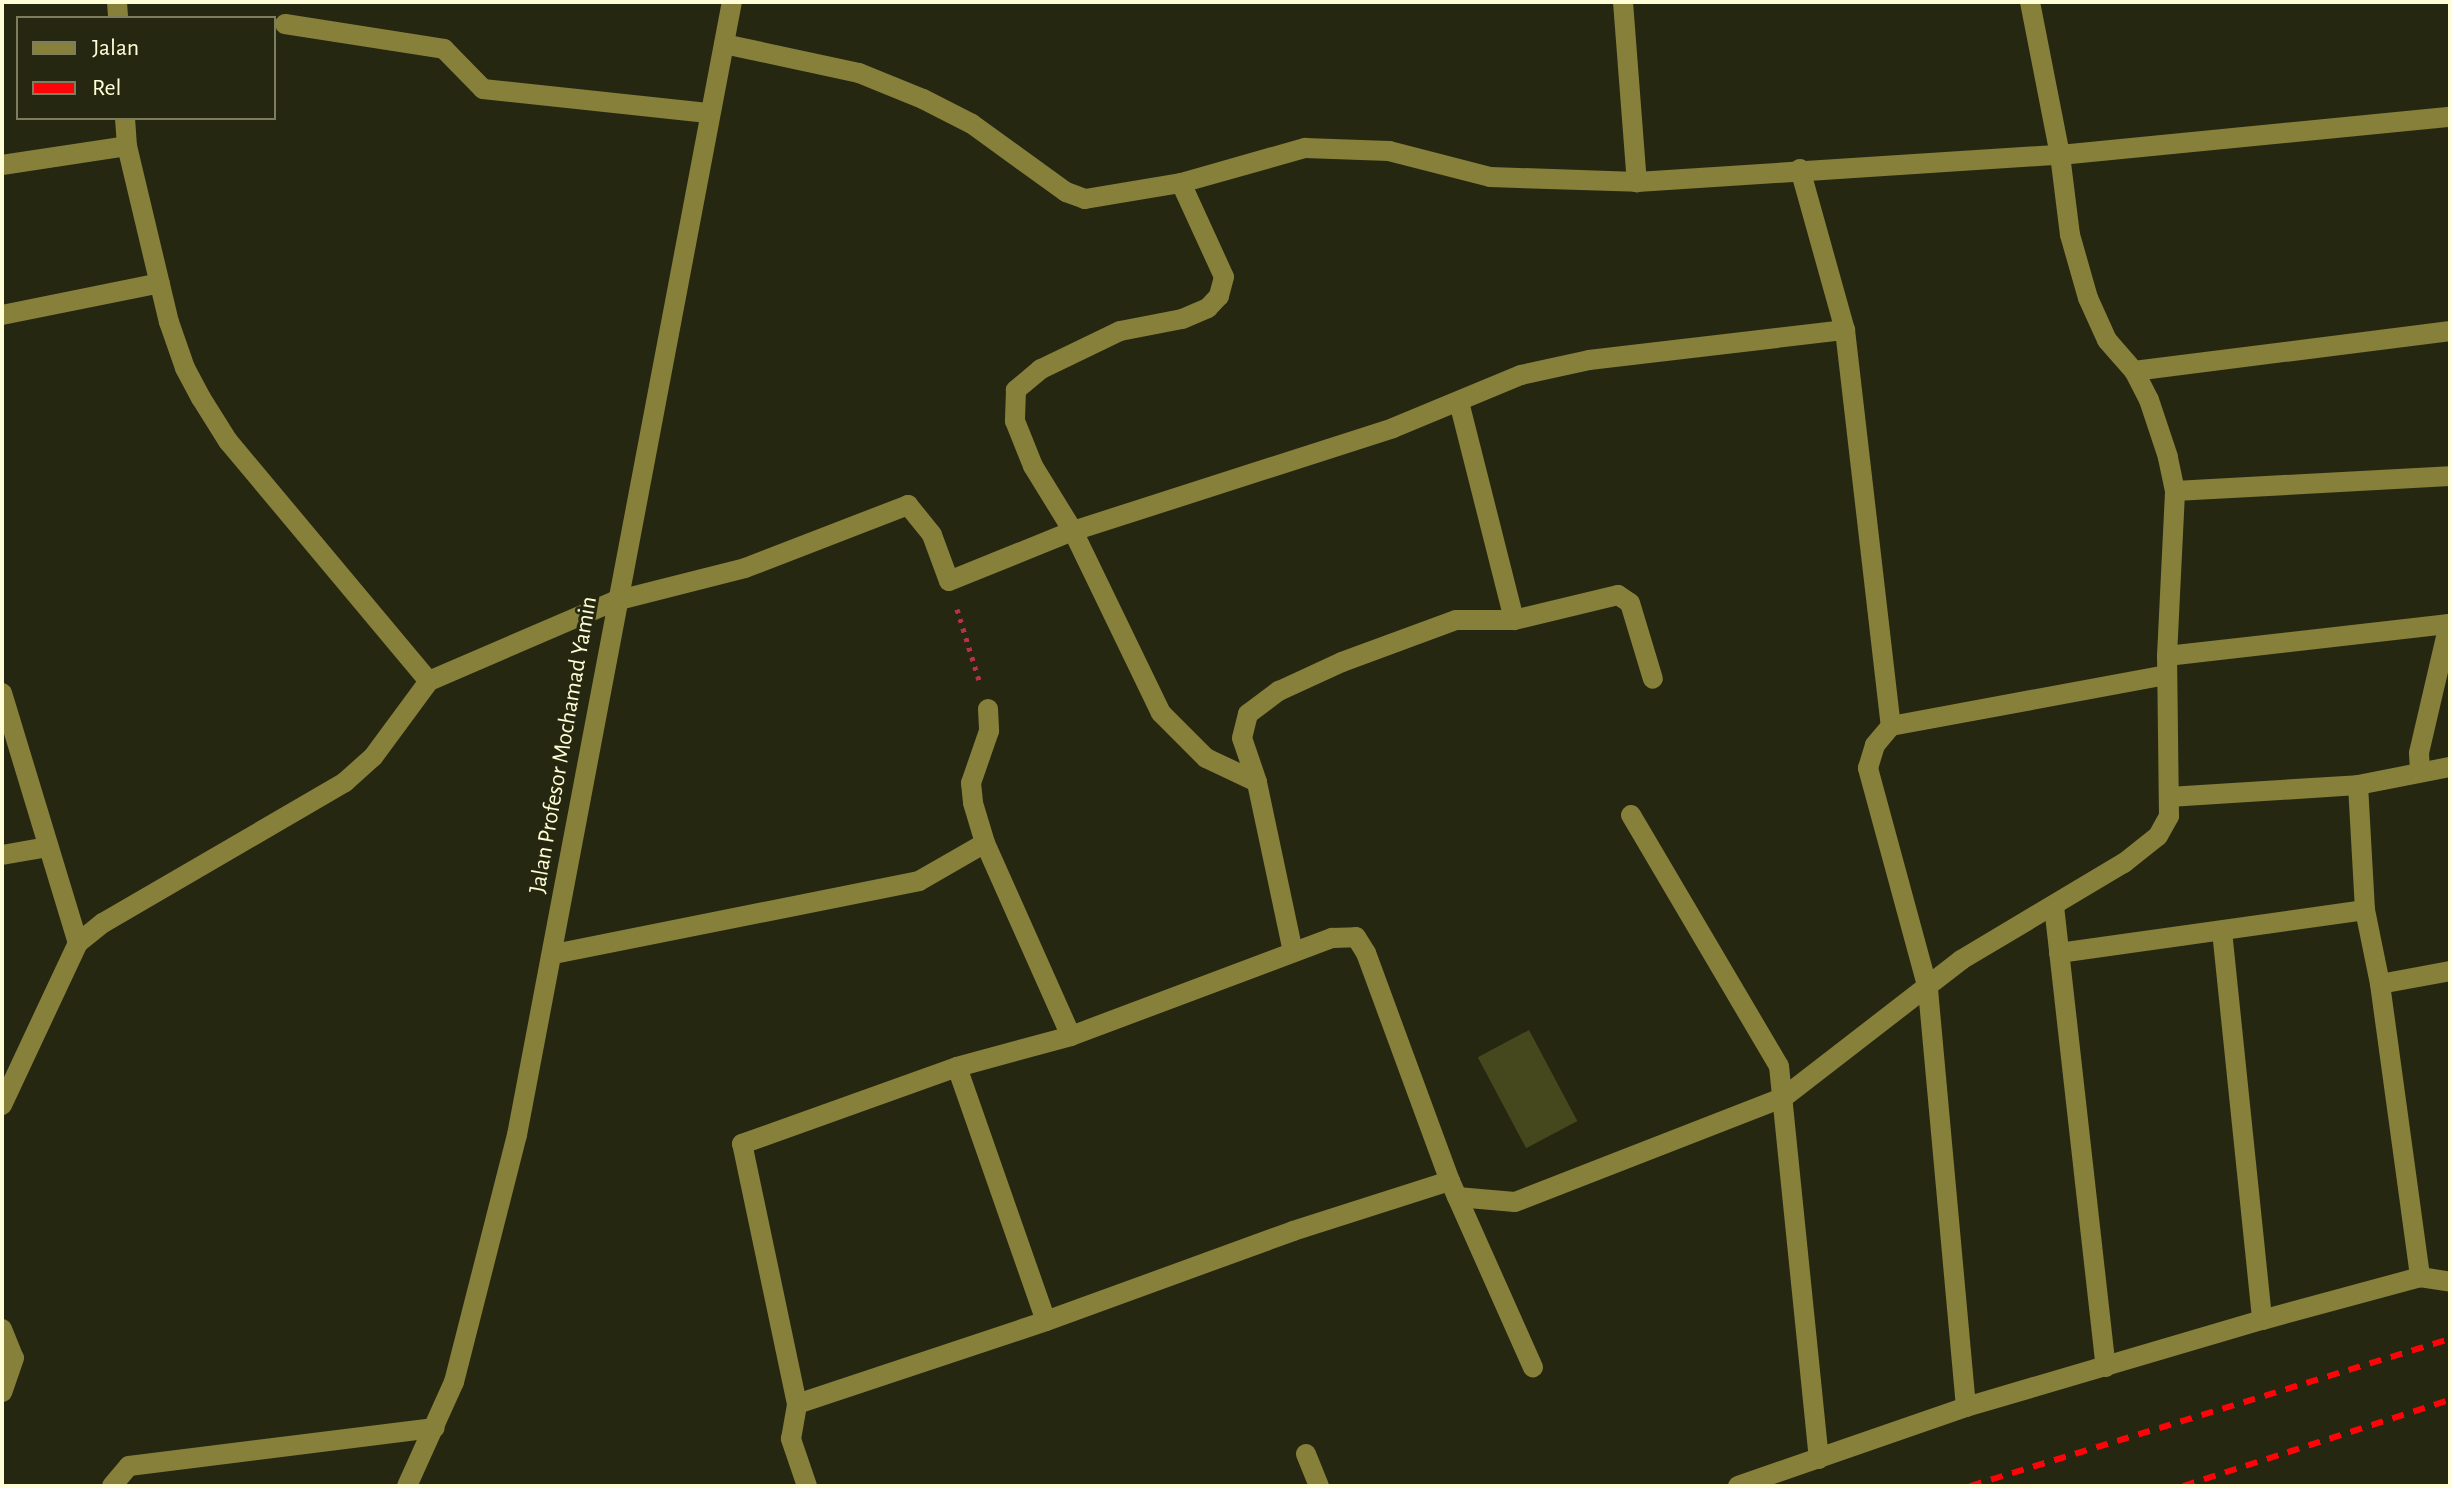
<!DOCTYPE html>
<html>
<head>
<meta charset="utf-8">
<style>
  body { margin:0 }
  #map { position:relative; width:2452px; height:1488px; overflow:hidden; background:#262710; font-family:"Alegreya Sans",sans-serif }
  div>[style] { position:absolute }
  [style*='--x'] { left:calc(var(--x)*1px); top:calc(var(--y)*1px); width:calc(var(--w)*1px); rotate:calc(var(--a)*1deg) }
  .building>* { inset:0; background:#45481c; transform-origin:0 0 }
  .path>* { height:5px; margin-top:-2.5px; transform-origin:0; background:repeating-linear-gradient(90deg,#b93049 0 4px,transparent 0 10px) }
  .minor>* { height:20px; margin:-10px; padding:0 10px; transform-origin:10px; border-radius:10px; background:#86803b }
  .rail>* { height:6px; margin-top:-3px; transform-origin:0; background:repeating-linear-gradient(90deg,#fd0409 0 12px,transparent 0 22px) }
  span { translate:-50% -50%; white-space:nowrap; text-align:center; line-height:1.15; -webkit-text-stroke:6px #262710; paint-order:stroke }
  .street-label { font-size:24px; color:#fffed6 }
  .frame { position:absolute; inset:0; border:4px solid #fffed6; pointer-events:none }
  .legend { position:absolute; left:16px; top:16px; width:260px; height:104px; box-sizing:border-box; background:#262710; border:2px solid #7d7d5f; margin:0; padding:10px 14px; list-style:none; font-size:24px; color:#fffed6 }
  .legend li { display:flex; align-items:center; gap:16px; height:40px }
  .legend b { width:40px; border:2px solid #7d7d5f }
</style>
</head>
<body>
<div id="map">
  <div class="building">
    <div style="left:1529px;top:1030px;width:103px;height:58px;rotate:62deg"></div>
  </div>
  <div class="path">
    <div style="--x:957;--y:609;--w:74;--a:72.8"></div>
  </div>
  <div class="minor">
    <div style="--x:117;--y:2;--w:16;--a:86"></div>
    <div style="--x:1623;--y:2;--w:181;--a:85.6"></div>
    <div style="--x:285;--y:24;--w:161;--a:8.9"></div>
    <div style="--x:444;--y:49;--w:56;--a:45.7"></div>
    <div style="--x:483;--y:89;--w:226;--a:6.1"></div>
    <div style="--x:724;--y:44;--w:138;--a:12.1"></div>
    <div style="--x:859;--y:73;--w:69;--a:22.1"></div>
    <div style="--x:923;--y:99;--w:55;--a:27"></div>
    <div style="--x:972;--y:124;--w:116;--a:35.9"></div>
    <div style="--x:1066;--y:192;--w:20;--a:20"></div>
    <div style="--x:1085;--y:199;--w:97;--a:-9.5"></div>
    <div style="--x:1181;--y:183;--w:129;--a:-15.8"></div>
    <div style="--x:1305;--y:148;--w:84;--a:2"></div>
    <div style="--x:1389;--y:151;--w:104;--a:14.4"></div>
    <div style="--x:1490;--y:177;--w:147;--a:1.9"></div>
    <div style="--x:1637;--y:182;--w:424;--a:-3.7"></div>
    <div style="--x:2060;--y:155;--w:392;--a:-5.6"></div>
    <div style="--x:125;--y:118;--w:28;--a:86"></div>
    <div style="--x:127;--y:146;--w:181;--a:76.6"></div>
    <div style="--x:169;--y:322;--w:49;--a:70.8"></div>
    <div style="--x:185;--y:368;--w:34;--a:62"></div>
    <div style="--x:201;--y:398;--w:51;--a:57.9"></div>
    <div style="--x:228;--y:441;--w:313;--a:50.1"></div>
    <div style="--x:2;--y:165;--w:126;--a:-8.6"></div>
    <div style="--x:1800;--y:169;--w:167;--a:74.4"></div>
    <div style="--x:1845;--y:330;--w:399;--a:83.4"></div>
    <div style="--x:1181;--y:183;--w:103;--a:65.4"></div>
    <div style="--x:1224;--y:277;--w:20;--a:105"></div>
    <div style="--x:1219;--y:296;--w:16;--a:133"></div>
    <div style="--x:1208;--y:308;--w:28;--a:157"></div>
    <div style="--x:1182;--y:319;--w:63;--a:169"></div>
    <div style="--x:1120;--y:331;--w:88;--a:154.3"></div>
    <div style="--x:1041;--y:369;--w:33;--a:140"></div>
    <div style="--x:1016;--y:390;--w:31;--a:92"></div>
    <div style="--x:1015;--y:421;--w:48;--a:68.2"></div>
    <div style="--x:1033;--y:466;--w:76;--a:58.4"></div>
    <div style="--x:1073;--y:531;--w:202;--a:64.2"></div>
    <div style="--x:1161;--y:713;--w:64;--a:45"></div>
    <div style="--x:1206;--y:758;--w:56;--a:25.2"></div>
    <div style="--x:2;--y:315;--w:161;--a:-11.4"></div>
    <div style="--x:2134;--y:371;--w:319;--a:-7.2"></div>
    <div style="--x:1459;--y:402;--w:225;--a:75.8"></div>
    <div style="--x:2175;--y:491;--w:275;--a:-3.1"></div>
    <div style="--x:2167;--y:656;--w:284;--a:-6.5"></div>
    <div style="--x:2449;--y:624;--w:132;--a:103.1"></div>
    <div style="--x:2419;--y:753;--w:19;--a:87"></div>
    <div style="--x:2;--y:693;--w:261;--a:73.1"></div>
    <div style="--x:988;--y:709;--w:22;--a:87"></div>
    <div style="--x:989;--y:731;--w:55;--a:109.1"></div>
    <div style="--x:971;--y:783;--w:20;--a:84"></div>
    <div style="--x:973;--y:803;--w:42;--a:73.3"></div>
    <div style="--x:985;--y:843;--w:211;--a:66"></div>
    <div style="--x:2358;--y:785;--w:125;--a:86.8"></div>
    <div style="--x:2365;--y:910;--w:76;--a:78.5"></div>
    <div style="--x:2380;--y:984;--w:296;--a:82.2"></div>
    <div style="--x:2169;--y:797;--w:189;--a:-3.6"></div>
    <div style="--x:2358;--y:785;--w:94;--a:-11.1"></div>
    <div style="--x:1631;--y:815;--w:291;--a:59.5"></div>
    <div style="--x:1779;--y:1066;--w:395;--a:84.2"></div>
    <div style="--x:2;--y:855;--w:47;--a:-9.9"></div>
    <div style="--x:2054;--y:906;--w:464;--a:83.6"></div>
    <div style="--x:2222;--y:931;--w:391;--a:84.1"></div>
    <div style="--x:1293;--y:952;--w:174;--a:-102"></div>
    <div style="--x:1257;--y:782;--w:46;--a:-108.8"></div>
    <div style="--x:1242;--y:738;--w:25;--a:-76"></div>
    <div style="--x:1248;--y:714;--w:39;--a:-37"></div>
    <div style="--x:1279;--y:691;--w:69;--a:-24.7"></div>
    <div style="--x:1342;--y:662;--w:121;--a:-20.2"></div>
    <div style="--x:1456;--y:620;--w:58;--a:0"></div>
    <div style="--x:1514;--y:620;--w:107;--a:-13.5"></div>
    <div style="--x:1618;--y:595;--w:14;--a:34"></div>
    <div style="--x:1630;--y:603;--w:79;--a:73.2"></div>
    <div style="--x:2059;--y:953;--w:309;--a:-8"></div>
    <div style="--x:554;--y:954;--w:372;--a:-11.3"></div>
    <div style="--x:919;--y:881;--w:76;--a:-29.9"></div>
    <div style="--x:2380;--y:984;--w:71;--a:-10.5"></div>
    <div style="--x:957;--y:1067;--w:269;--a:70.7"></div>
    <div style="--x:2;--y:1105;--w:179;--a:-64.9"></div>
    <div style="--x:78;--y:943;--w:32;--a:-39"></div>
    <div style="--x:103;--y:923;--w:280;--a:-30.2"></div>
    <div style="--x:345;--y:782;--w:38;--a:-42"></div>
    <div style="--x:373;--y:757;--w:94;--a:-53.6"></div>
    <div style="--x:429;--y:681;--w:202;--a:-23.3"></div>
    <div style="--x:615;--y:601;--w:134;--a:-14.2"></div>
    <div style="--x:745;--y:568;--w:175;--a:-21.1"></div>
    <div style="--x:908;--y:505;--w:38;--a:51"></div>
    <div style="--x:932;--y:535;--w:49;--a:69.7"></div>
    <div style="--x:949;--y:581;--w:134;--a:-22"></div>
    <div style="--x:1073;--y:531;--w:336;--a:-17.8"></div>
    <div style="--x:1393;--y:428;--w:139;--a:-22.5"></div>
    <div style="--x:1521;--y:375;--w:70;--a:-12.4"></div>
    <div style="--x:1589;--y:360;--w:258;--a:-6.7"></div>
    <div style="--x:1457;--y:1197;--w:58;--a:4.9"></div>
    <div style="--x:1515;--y:1202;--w:289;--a:-21.3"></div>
    <div style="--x:1784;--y:1097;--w:224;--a:-37.7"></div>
    <div style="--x:1961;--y:960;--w:190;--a:-30.8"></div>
    <div style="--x:2124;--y:863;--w:43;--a:-38.5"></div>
    <div style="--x:2158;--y:836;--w:23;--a:-61"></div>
    <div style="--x:2169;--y:816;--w:160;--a:-90.7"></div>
    <div style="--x:2167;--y:656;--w:165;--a:-87.2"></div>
    <div style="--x:2175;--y:491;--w:35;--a:-102"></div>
    <div style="--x:2168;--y:457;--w:60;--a:-108.4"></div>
    <div style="--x:2149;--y:400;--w:33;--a:-117"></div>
    <div style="--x:2134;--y:371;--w:41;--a:-131.1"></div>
    <div style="--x:2107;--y:340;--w:46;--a:-114.3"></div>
    <div style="--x:2088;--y:298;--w:66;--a:-105.9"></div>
    <div style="--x:2070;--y:235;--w:81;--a:-97.1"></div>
    <div style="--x:2060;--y:155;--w:156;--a:-101.1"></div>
    <div style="--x:2;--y:1329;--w:31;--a:68"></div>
    <div style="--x:14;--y:1358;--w:36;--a:109"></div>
    <div style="--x:797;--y:1404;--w:266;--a:-101.9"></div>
    <div style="--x:742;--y:1144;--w:228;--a:-19.7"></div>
    <div style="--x:957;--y:1067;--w:118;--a:-15.2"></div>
    <div style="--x:1071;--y:1036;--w:279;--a:-20.6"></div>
    <div style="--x:1332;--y:938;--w:24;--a:-2"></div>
    <div style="--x:1356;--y:937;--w:19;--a:58"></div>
    <div style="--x:1366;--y:953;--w:243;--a:69.8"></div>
    <div style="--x:1450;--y:1181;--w:204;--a:66"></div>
    <div style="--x:1966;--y:1407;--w:420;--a:-95.2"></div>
    <div style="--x:1928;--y:989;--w:229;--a:-105.2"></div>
    <div style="--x:1868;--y:768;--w:24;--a:-73"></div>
    <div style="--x:1875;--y:745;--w:25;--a:-50"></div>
    <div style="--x:1891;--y:726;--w:280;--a:-10.5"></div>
    <div style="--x:1306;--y:1454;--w:35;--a:68"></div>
    <div style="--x:112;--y:1486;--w:26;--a:-50"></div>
    <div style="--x:129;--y:1466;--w:308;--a:-7.1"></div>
    <div style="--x:407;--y:1486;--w:114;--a:-65.7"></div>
    <div style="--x:454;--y:1382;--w:255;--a:-75.7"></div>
    <div style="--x:517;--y:1135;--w:1153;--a:-79.26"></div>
    <div style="--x:807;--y:1486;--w:50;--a:-108.8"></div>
    <div style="--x:791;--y:1439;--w:36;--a:-80"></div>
    <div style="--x:797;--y:1404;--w:262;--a:-18.4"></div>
    <div style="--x:1046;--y:1321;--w:263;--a:-20"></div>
    <div style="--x:1293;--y:1231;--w:165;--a:-17.7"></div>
    <div style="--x:1738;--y:1486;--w:241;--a:-19.1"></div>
    <div style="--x:1966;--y:1407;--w:309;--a:-16.4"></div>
    <div style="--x:2262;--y:1320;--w:164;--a:-15.2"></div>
    <div style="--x:2420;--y:1277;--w:30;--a:9"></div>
  </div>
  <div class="rail">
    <div style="--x:1970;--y:1486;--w:502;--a:-17.03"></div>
    <div style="--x:2183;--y:1486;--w:281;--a:-17.9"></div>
  </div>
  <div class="street-label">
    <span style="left:564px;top:745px;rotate:-80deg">Jalan Profesor Mochamad Yamin</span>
  </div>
  <div class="frame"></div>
  <ul class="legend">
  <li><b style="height:10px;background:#86803b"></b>Jalan</li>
  <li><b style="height:10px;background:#fd0409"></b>Rel</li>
  </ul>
</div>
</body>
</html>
